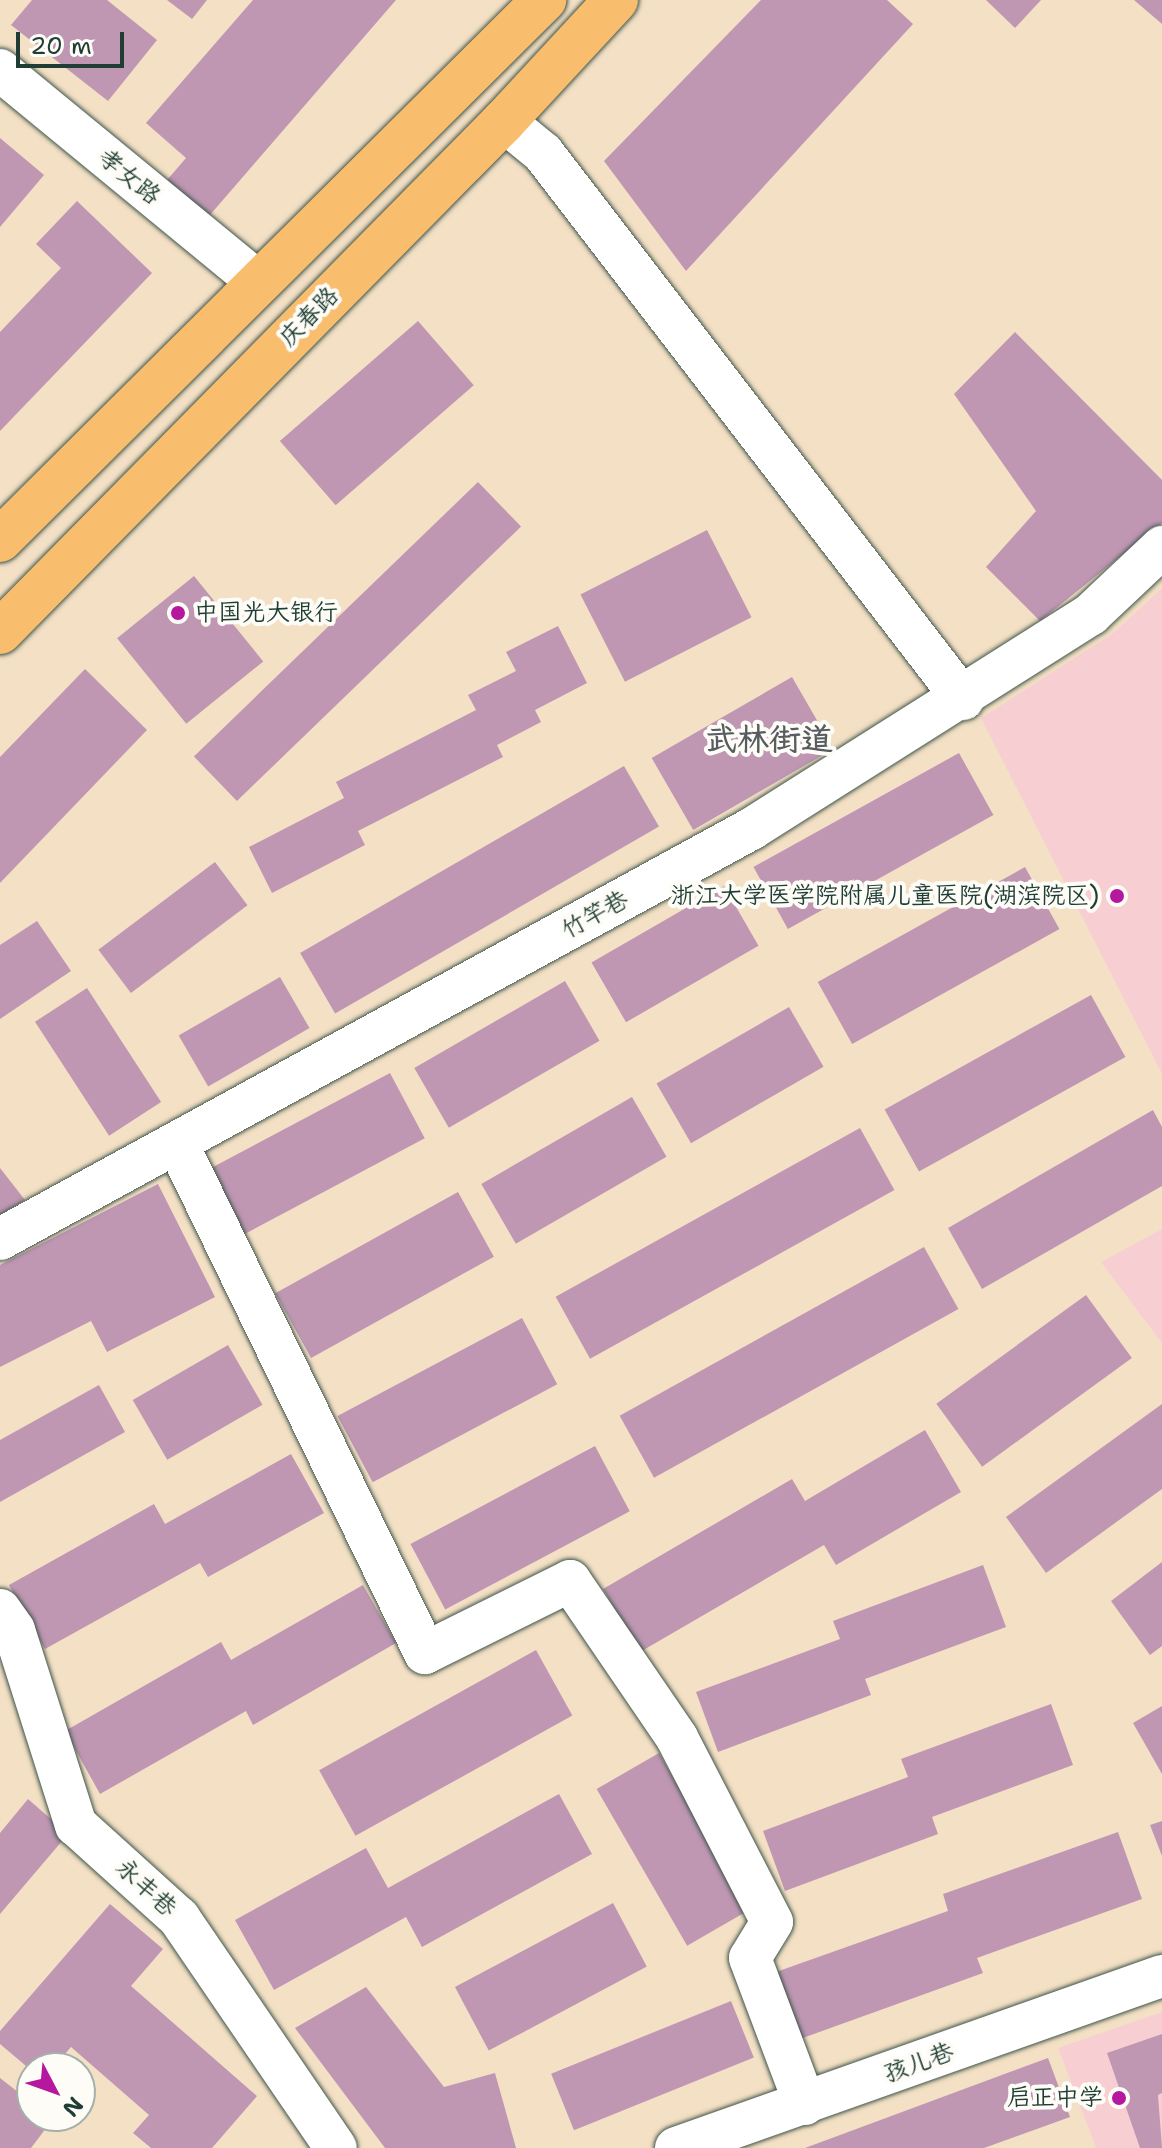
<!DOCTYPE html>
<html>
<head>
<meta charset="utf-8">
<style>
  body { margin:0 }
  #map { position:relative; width:1162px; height:2148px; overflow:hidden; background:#f4e0c5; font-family:"Shantell Sans","LXGW WenKai TC",sans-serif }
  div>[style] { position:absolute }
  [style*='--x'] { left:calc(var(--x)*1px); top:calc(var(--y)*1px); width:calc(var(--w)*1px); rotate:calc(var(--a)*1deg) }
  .built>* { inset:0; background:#f7cfd3 }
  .building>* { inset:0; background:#bf97b3; transform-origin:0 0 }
  .roads { filter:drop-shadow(0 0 2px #3f554a) drop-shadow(0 0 2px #3f554a) }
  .minor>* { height:42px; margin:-21px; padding:0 21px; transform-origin:21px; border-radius:21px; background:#fff }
  .major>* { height:44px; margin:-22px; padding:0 22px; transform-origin:22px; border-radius:22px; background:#f9be6d }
  .dots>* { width:22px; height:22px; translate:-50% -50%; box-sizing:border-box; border:4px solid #fdfcf7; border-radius:50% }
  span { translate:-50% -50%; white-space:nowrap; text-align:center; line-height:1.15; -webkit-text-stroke:8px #fdfcf7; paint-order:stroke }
  .street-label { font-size:24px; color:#1f3d34 }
  .poi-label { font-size:24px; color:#1f3d34 }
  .left { translate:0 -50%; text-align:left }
  .right { translate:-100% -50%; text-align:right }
  .district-label { font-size:32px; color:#575c60; font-weight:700 }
  .north { position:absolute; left:16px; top:2052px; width:80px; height:80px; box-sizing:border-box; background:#fdfcf7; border:2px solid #a4b0a9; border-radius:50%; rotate:131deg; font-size:22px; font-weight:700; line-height:32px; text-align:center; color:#1f3d34 }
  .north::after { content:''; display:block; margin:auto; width:28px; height:36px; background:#b5179e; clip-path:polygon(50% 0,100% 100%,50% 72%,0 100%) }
  .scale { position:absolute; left:16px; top:32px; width:108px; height:36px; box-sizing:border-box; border:4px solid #1f3d34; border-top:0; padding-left:10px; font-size:24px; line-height:28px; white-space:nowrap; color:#1f3d34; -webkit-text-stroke:6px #fdfcf7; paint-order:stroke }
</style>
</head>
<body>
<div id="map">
  <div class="built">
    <div style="clip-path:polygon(1162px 588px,1162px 1074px,981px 718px,1112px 634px)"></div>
    <div style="clip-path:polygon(1162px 1229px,1162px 1343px,1101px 1262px)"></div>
    <div style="clip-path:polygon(1162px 2012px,1162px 2148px,1096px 2148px,1058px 2048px)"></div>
  </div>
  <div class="building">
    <div style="clip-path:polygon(32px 0,107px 0,157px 40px,108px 101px,11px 25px)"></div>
    <div style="clip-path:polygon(167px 0,207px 0,192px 19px)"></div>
    <div style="clip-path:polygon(253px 0,396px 0,203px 223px,161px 187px,186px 158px,146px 123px)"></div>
    <div style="clip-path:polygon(761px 0,887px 0,913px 24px,686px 271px,604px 161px)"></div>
    <div style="clip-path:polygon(986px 0,1041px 0,1015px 28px)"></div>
    <div style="clip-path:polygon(1134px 0,1162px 0,1162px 24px)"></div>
    <div style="clip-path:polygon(0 138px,44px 175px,0 227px)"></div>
    <div style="clip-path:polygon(77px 201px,152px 273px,0 431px,0 332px,61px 268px,36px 244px)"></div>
    <div style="left:418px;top:321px;width:85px;height:183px;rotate:49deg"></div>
    <div style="clip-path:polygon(1015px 332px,1162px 480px,1162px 523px,1040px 621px,986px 567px,1036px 511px,954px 394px)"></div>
    <div style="left:478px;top:482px;width:62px;height:395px;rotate:46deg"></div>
    <div style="left:707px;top:530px;width:98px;height:142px;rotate:63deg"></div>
    <div style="left:194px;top:576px;width:110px;height:99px;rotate:51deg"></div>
    <div style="clip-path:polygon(558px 626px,587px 683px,535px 710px,541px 722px,497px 745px,503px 757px,358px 831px,365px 845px,272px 893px,249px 847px,344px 798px,336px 782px,476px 710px,468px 695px,516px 671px,506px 652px)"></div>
    <div style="clip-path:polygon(85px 669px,147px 730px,0 883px,0 757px)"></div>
    <div style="left:792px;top:677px;width:83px;height:162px;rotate:60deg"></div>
    <div style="left:959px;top:753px;width:71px;height:235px;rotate:61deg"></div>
    <div style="left:624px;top:766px;width:70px;height:374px;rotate:60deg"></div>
    <div style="left:215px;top:862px;width:54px;height:146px;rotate:53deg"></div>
    <div style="left:1025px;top:867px;width:71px;height:237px;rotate:61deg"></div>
    <div style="left:724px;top:886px;width:69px;height:153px;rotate:60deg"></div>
    <div style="clip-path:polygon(37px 921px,71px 971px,0 1019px,0 945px)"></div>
    <div style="left:280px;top:977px;width:59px;height:117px;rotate:60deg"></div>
    <div style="left:565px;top:981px;width:69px;height:174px;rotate:60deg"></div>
    <div style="left:87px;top:988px;width:136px;height:62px;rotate:57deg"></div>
    <div style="left:1091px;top:995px;width:71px;height:236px;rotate:61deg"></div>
    <div style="left:789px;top:1007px;width:69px;height:153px;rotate:60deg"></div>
    <div style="left:390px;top:1073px;width:74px;height:209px;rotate:62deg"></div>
    <div style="left:632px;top:1097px;width:69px;height:174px;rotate:60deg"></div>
    <div style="clip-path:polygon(1153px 1110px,1162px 1127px,1162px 1186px,982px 1289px,948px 1228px)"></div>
    <div style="left:860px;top:1128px;width:71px;height:348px;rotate:61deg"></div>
    <div style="clip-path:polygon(0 1168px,25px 1200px,0 1215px)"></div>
    <div style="clip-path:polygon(158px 1184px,215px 1297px,107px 1352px,91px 1321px,0 1367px,0 1265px)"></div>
    <div style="left:458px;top:1192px;width:74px;height:209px;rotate:61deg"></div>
    <div style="left:924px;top:1247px;width:71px;height:348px;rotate:61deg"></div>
    <div style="left:1086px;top:1295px;width:78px;height:185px;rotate:54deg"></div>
    <div style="left:522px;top:1318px;width:75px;height:209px;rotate:62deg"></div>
    <div style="left:228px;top:1345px;width:69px;height:110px;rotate:60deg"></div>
    <div style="clip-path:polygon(99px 1385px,125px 1432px,0 1502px,0 1440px)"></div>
    <div style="clip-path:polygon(1162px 1404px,1162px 1489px,1046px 1573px,1006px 1517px)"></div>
    <div style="clip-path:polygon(925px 1430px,961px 1492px,836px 1565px,824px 1545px,640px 1652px,603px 1589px,792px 1479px,805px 1501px)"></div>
    <div style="left:595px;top:1446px;width:74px;height:209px;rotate:62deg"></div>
    <div style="clip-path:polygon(291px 1454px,324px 1513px,208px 1577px,200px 1563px,45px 1649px,9px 1585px,154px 1504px,165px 1524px)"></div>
    <div style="clip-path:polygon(1162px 1562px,1162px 1646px,1150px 1655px,1111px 1601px)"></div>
    <div style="clip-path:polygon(983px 1565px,1006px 1627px,865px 1679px,871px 1695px,718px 1752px,696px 1692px,840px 1639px,833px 1621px)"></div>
    <div style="clip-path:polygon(363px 1585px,396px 1643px,253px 1725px,246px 1711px,100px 1794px,65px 1731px,221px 1642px,231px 1660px)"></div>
    <div style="left:536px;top:1650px;width:75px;height:248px;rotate:61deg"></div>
    <div style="clip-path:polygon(1051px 1704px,1073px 1765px,932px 1817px,938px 1834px,785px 1891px,763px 1831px,908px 1777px,901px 1759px)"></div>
    <div style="clip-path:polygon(1162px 1706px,1162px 1774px,1133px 1723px)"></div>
    <div style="left:659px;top:1753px;width:181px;height:72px;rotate:60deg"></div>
    <div style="clip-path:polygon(559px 1794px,592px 1854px,422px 1947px,406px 1917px,274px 1990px,235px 1920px,366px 1848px,388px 1888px)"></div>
    <div style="clip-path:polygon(28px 1799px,68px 1834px,0 1914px,0 1833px)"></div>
    <div style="clip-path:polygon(1162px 1821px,1162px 1856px,1150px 1825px)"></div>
    <div style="clip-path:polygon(1118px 1832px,1142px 1899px,977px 1958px,983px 1973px,800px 2039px,776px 1972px,948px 1911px,943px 1894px)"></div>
    <div style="left:613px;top:1903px;width:72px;height:179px;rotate:62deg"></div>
    <div style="clip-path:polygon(110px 1904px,163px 1949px,131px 1986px,257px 2096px,212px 2148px,151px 2148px,133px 2133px,149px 2115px,71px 2047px,53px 2068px,32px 2071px,0 2044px,0 2031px)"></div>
    <div style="clip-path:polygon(366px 1987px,444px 2087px,495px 2073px,516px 2148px,385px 2148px,295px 2028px)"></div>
    <div style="left:731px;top:2001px;width:61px;height:194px;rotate:68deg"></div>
    <div style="clip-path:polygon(1162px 2034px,1162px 2093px,1158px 2095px,1162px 2148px,1140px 2148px,1107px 2053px)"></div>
    <div style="clip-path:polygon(1048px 2058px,1070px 2117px,984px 2148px,805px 2148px)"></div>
    <div style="clip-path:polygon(0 2078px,32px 2103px,32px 2116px,53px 2119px,31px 2148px,0 2148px)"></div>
  </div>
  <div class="roads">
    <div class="minor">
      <div style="--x:0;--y:70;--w:335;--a:39.4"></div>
      <div style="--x:504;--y:121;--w:50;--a:39.4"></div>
      <div style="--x:543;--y:153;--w:689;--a:52.43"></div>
      <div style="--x:178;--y:1145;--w:565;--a:64.07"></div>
      <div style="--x:425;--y:1653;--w:162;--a:-26.4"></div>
      <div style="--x:570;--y:1581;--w:190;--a:55.7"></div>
      <div style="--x:677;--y:1738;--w:207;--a:62.7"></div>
      <div style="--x:772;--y:1922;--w:42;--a:121.4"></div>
      <div style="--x:750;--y:1958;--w:156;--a:69.4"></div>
      <div style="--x:0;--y:1239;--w:856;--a:-28.63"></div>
      <div style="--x:751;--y:829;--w:402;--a:-32.3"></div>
      <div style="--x:1091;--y:614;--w:98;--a:-43.3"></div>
      <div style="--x:0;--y:1610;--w:24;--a:55"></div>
      <div style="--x:14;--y:1630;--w:205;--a:72.4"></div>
      <div style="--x:76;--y:1825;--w:139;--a:42.1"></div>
      <div style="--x:179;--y:1918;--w:278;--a:55.7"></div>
      <div style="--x:676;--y:2148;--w:516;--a:-19.49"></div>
    </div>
    <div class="major">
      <div style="--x:0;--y:540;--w:767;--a:-44.79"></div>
      <div style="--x:0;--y:632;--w:718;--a:-45.4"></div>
      <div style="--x:504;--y:121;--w:165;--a:-47.2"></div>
    </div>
  </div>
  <div class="dots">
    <div style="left:178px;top:613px;background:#b5179e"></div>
    <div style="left:1117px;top:896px;background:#b5179e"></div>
    <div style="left:1119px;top:2098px;background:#b5179e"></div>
  </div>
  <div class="street-label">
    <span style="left:129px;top:177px;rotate:39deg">孝女路</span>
    <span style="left:309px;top:317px;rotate:-45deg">庆春路</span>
    <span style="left:595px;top:915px;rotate:-29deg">竹竿巷</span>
    <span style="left:146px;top:1888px;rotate:42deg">永丰巷</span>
    <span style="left:919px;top:2063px;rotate:-20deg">孩儿巷</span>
  </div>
  <div class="poi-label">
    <span class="left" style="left:194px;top:613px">中国光大银行</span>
    <span class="right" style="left:1099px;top:896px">浙江大学医学院附属儿童医院(湖滨院区)</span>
    <span class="right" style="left:1103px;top:2098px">启正中学</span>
  </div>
  <div class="district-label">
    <span style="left:769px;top:739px">武林街道</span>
  </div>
  <div class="north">N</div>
  <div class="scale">20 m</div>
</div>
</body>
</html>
